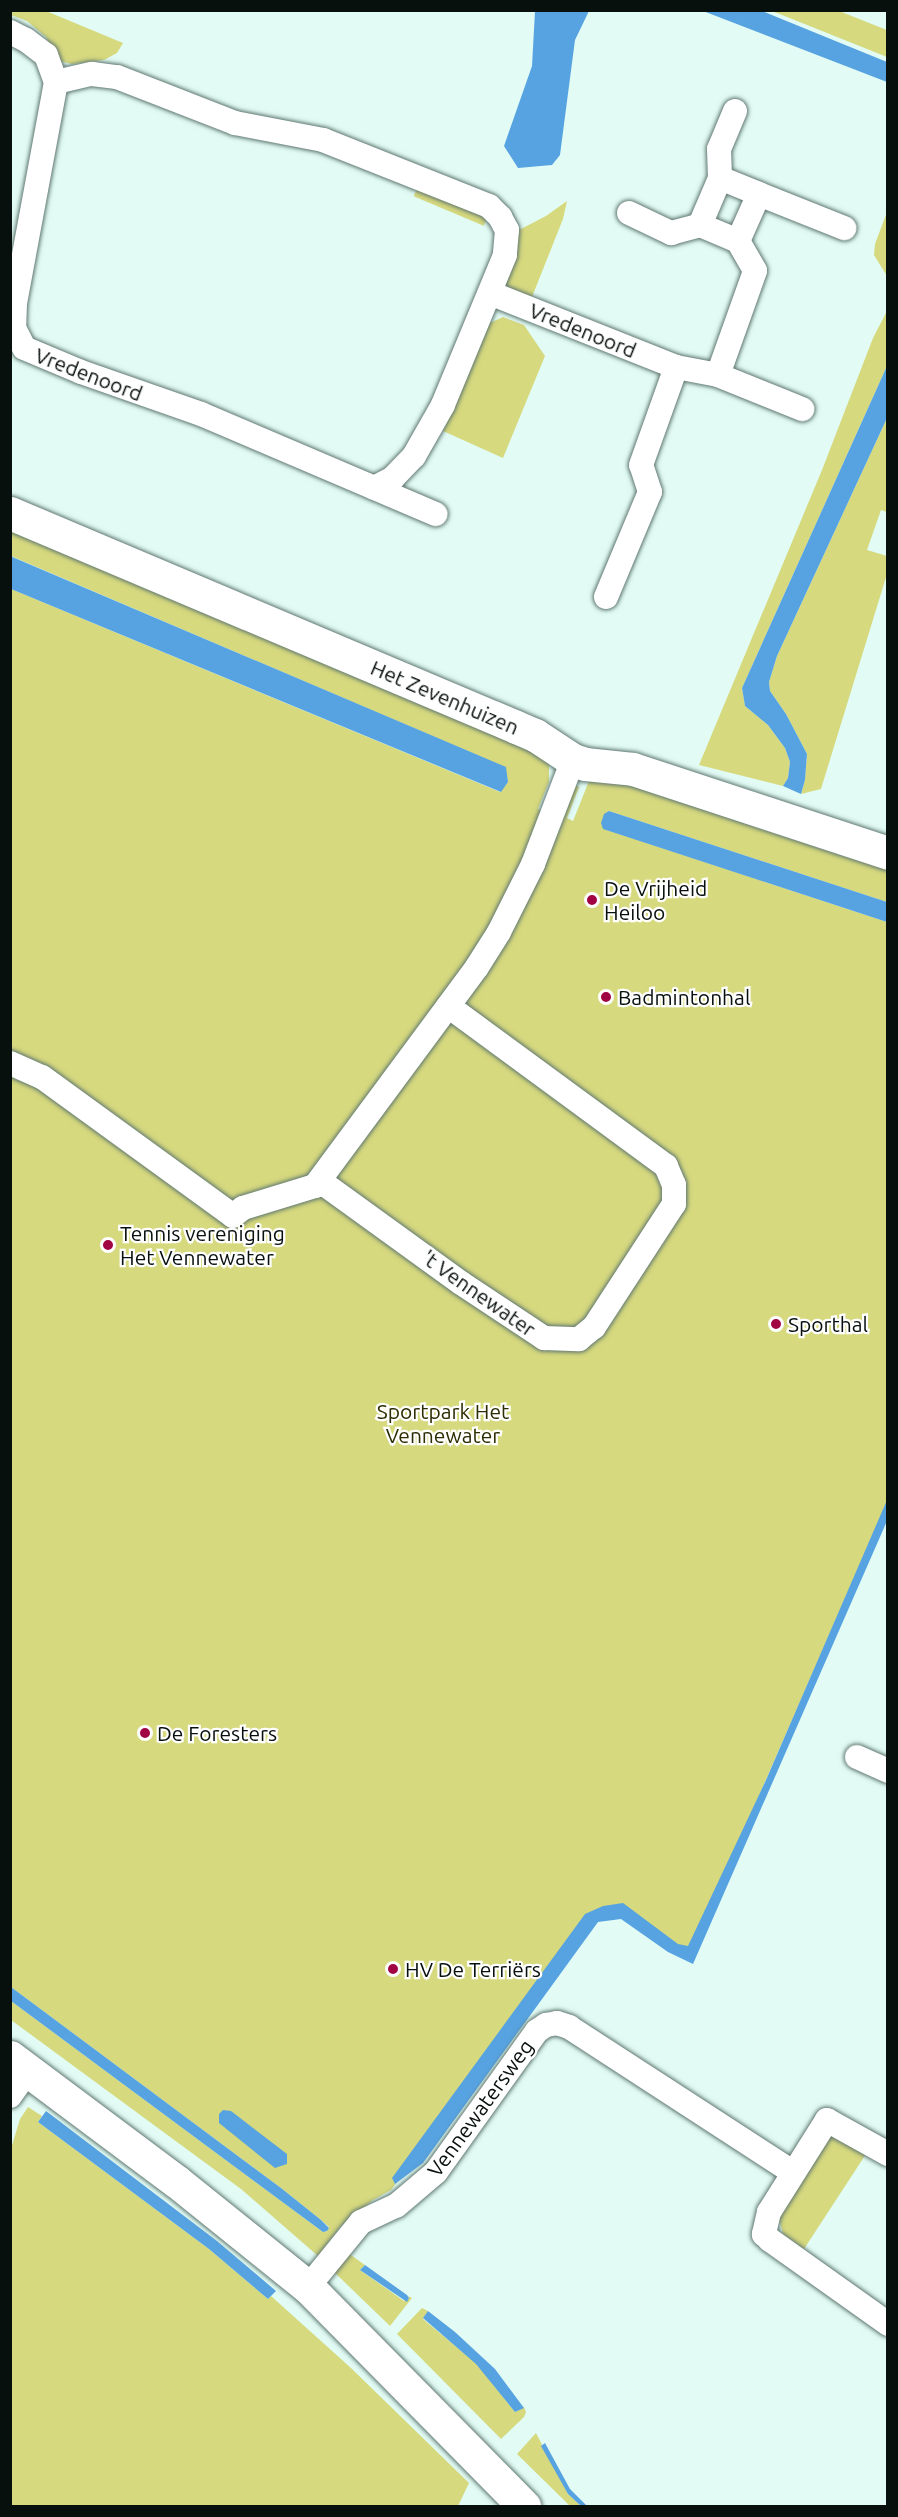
<!DOCTYPE html>
<html>
<head>
<meta charset="utf-8">
<style>
  body { margin:0 }
  #map { position:relative; width:898px; height:2517px; overflow:hidden; background:#e2fcf5; font-family:Ubuntu,sans-serif }
  div>[style] { position:absolute }
  [style*='--x'] { left:calc(var(--x)*1px); top:calc(var(--y)*1px); width:calc(var(--w)*1px); rotate:calc(var(--a)*1deg) }
  .green>* { inset:0; background:#d6d97e; transform-origin:0 0 }
  .water>* { inset:0; background:#57a3e1 }
  .roads { filter:drop-shadow(0 0 2px #607771) drop-shadow(0 0 2px #607771) }
  .street>* { height:24px; margin:-12px; padding:0 12px; transform-origin:12px; border-radius:12px; background:#fff }
  .secondary>* { height:33px; margin:-16.5px; padding:0 16.5px; transform-origin:16.5px; border-radius:16.5px; background:#fff }
  .dots>* { width:16px; height:16px; translate:-50% -50%; box-sizing:border-box; border:3px solid #fff; border-radius:50% }
  span { translate:-50% -50%; white-space:nowrap; text-align:center; line-height:1.15; -webkit-text-stroke:4.5px #fff; paint-order:stroke }
  .street-label { font-size:21px; color:#08100e }
  .poi-label { font-size:21px; color:#08100e }
  .left { translate:0 -50%; text-align:left }
  .park-label { font-size:21px; color:#2d2d03 }
  .frame { position:absolute; inset:0; border:12px solid #08100e; pointer-events:none }
</style>
</head>
<body>
<div id="map">
  <div class="green">
    <div style="clip-path:polygon(10px 11px,46px 11px,123px 43px,117px 53px,104px 60px,72px 64px,59px 61px,46px 37px,27px 21px,11px 15px)"></div>
    <div style="clip-path:polygon(772px 11px,839px 11px,887px 30px,887px 57px)"></div>
    <div style="left:418px;top:186px;width:76px;height:11px;rotate:23deg"></div>
    <div style="clip-path:polygon(567px 201px,563px 219px,530px 302px,504px 288px,515px 232px,546px 216px)"></div>
    <div style="clip-path:polygon(887px 212px,887px 276px,874px 255px,875px 244px)"></div>
    <div style="clip-path:polygon(887px 311px,887px 366px,742px 688px,745px 706px,768px 725px,785px 748px,790px 762px,788px 778px,783px 786px,699px 765px,822px 470px,873px 338px)"></div>
    <div style="clip-path:polygon(503px 317px,524px 325px,545px 356px,503px 458px,443px 431px,490px 323px)"></div>
    <div style="clip-path:polygon(887px 418px,887px 512px,881px 510px,867px 550px,887px 556px,887px 574px,821px 789px,801px 794px,805px 780px,807px 754px,786px 714px,770px 691px,769px 682px,777px 656px)"></div>
    <div style="clip-path:polygon(11px 528px,489px 727px,549px 761px,549px 782px,538px 809px,561px 816px,575px 785px,579px 787px,567px 818px,573px 821px,589px 781px,610px 779px,849px 858px,887px 866px,887px 902px,609px 811px,604px 829px,887px 922px,888px 1500px,689px 1956px,629px 1917px,601px 1915px,391px 2190px,373px 2200px,341px 2226px,318px 2256px,241px 2189px,11px 2020px,11px 2001px,323px 2232px,327px 2231px,329px 2227px,321px 2220px,281px 2188px,11px 1987px,11px 589px,500px 792px,508px 782px,505px 767px,11px 556px)"></div>
    <div style="clip-path:polygon(28px 2107px,42px 2116px,38px 2122px,209px 2249px,268px 2299px,271px 2296px,351px 2368px,469px 2483px,458px 2506px,11px 2506px,10px 2152px,20px 2119px)"></div>
    <div style="clip-path:polygon(836px 2136px,866px 2154px,804px 2249px,783px 2234px,777px 2211px,828px 2137px)"></div>
    <div style="clip-path:polygon(348px 2253px,365px 2265px,360px 2270px,404px 2301px,409px 2298px,408px 2296px,412px 2298px,390px 2326px,333px 2271px)"></div>
    <div style="clip-path:polygon(422px 2308px,428px 2311px,423px 2319px,477px 2364px,515px 2412px,524px 2407px,526px 2412px,524px 2417px,501px 2439px,397px 2334px)"></div>
    <div style="clip-path:polygon(536px 2433px,568px 2494px,581px 2506px,570px 2506px,517px 2454px)"></div>
  </div>
  <div class="water">
    <div style="clip-path:polygon(535px 11px,589px 11px,575px 40px,560px 155px,552px 165px,518px 168px,504px 146px,532px 66px)"></div>
    <div style="clip-path:polygon(703px 11px,762px 11px,887px 62px,887px 82px)"></div>
    <div style="clip-path:polygon(887px 366px,887px 418px,777px 656px,769px 682px,770px 691px,786px 714px,807px 754px,805px 780px,801px 794px,783px 786px,788px 778px,790px 762px,785px 748px,768px 725px,745px 706px,742px 688px)"></div>
    <div style="clip-path:polygon(10px 556px,506px 767px,508px 782px,501px 792px,11px 589px)"></div>
    <div style="clip-path:polygon(609px 811px,887px 902px,887px 922px,603px 829px,601px 823px,604px 814px)"></div>
    <div style="clip-path:polygon(887px 1500px,887px 1521px,693px 1964px,668px 1952px,621px 1919px,598px 1922px,423px 2163px,395px 2184px,392px 2178px,585px 1914px,603px 1906px,623px 1903px,678px 1944px,688px 1946px,766px 1780px)"></div>
    <div style="clip-path:polygon(11px 1987px,281px 2188px,321px 2220px,329px 2228px,327px 2231px,323px 2232px,11px 2001px)"></div>
    <div style="clip-path:polygon(223px 2110px,231px 2111px,287px 2154px,287px 2164px,275px 2168px,219px 2123px,219px 2114px)"></div>
    <div style="clip-path:polygon(46px 2111px,217px 2241px,276px 2291px,268px 2299px,209px 2249px,38px 2122px)"></div>
    <div style="clip-path:polygon(365px 2265px,407px 2295px,409px 2298px,407px 2302px,360px 2270px)"></div>
    <div style="clip-path:polygon(428px 2311px,455px 2332px,495px 2369px,524px 2408px,515px 2412px,476px 2364px,423px 2318px)"></div>
    <div style="clip-path:polygon(545px 2443px,570px 2489px,587px 2506px,581px 2506px,568px 2494px,541px 2446px)"></div>
  </div>
  <div class="roads">
    <div class="street">
      <div style="--x:10;--y:32;--w:18;--a:27"></div>
      <div style="--x:26;--y:40;--w:25;--a:37"></div>
      <div style="--x:46;--y:55;--w:29;--a:70"></div>
      <div style="--x:56;--y:82;--w:37;--a:-13"></div>
      <div style="--x:92;--y:74;--w:25;--a:7"></div>
      <div style="--x:117;--y:77;--w:127;--a:21.3"></div>
      <div style="--x:235;--y:123;--w:90;--a:10.9"></div>
      <div style="--x:323;--y:140;--w:179;--a:21.7"></div>
      <div style="--x:489;--y:206;--w:16;--a:45"></div>
      <div style="--x:500;--y:217;--w:15;--a:62"></div>
      <div style="--x:507;--y:230;--w:25;--a:95"></div>
      <div style="--x:505;--y:255;--w:162;--a:112.5"></div>
      <div style="--x:443;--y:405;--w:59;--a:119.6"></div>
      <div style="--x:414;--y:456;--w:30;--a:134"></div>
      <div style="--x:393;--y:478;--w:21;--a:152"></div>
      <div style="--x:56;--y:82;--w:225;--a:100.5"></div>
      <div style="--x:15;--y:303;--w:25;--a:92"></div>
      <div style="--x:14;--y:328;--w:22;--a:63"></div>
      <div style="--x:24;--y:348;--w:62;--a:22.8"></div>
      <div style="--x:81;--y:372;--w:127;--a:19.3"></div>
      <div style="--x:201;--y:414;--w:255;--a:23.1"></div>
      <div style="--x:735;--y:111;--w:41;--a:112.8"></div>
      <div style="--x:719;--y:149;--w:29;--a:88"></div>
      <div style="--x:720;--y:178;--w:42;--a:22.3"></div>
      <div style="--x:629;--y:213;--w:47;--a:25.5"></div>
      <div style="--x:671;--y:233;--w:30;--a:-15"></div>
      <div style="--x:700;--y:225;--w:41;--a:22.8"></div>
      <div style="--x:738;--y:241;--w:34;--a:60"></div>
      <div style="--x:755;--y:271;--w:110;--a:109.6"></div>
      <div style="--x:700;--y:225;--w:51;--a:-66.9"></div>
      <div style="--x:738;--y:241;--w:51;--a:-65.9"></div>
      <div style="--x:759;--y:194;--w:92;--a:21.8"></div>
      <div style="--x:490;--y:293;--w:200;--a:21.7"></div>
      <div style="--x:676;--y:367;--w:43;--a:10.8"></div>
      <div style="--x:718;--y:375;--w:91;--a:22"></div>
      <div style="--x:606;--y:597;--w:114;--a:-67.3"></div>
      <div style="--x:650;--y:492;--w:28;--a:-108"></div>
      <div style="--x:641;--y:465;--w:104;--a:-70.3"></div>
      <div style="--x:10;--y:1063;--w:35;--a:24"></div>
      <div style="--x:42;--y:1077;--w:236;--a:36"></div>
      <div style="--x:233;--y:1216;--w:13;--a:-39"></div>
      <div style="--x:243;--y:1208;--w:75;--a:-17"></div>
      <div style="--x:315;--y:1186;--w:272;--a:-53.5"></div>
      <div style="--x:477;--y:967;--w:41;--a:-57.8"></div>
      <div style="--x:499;--y:932;--w:76;--a:-63.4"></div>
      <div style="--x:533;--y:864;--w:111;--a:-69"></div>
      <div style="--x:320;--y:1181;--w:174;--a:35.9"></div>
      <div style="--x:461;--y:1283;--w:100;--a:33.5"></div>
      <div style="--x:544;--y:1338;--w:35;--a:2"></div>
      <div style="--x:579;--y:1339;--w:19;--a:-39"></div>
      <div style="--x:594;--y:1327;--w:147;--a:-57"></div>
      <div style="--x:674;--y:1204;--w:19;--a:-90"></div>
      <div style="--x:674;--y:1185;--w:21;--a:-113"></div>
      <div style="--x:666;--y:1166;--w:270;--a:-143.7"></div>
      <div style="--x:857;--y:1757;--w:34;--a:24"></div>
      <div style="--x:10;--y:2096;--w:32;--a:-55"></div>
      <div style="--x:888;--y:2154;--w:70;--a:-150.9"></div>
      <div style="--x:827;--y:2120;--w:109;--a:122.2"></div>
      <div style="--x:769;--y:2212;--w:23;--a:103"></div>
      <div style="--x:764;--y:2234;--w:8;--a:45"></div>
      <div style="--x:770;--y:2240;--w:145;--a:35.4"></div>
      <div style="--x:308;--y:2287;--w:84;--a:-50.8"></div>
      <div style="--x:361;--y:2222;--w:38;--a:-25"></div>
      <div style="--x:396;--y:2206;--w:52;--a:-40.4"></div>
      <div style="--x:436;--y:2172;--w:173;--a:-54.4"></div>
      <div style="--x:537;--y:2031;--w:11;--a:-34"></div>
      <div style="--x:546;--y:2025;--w:11;--a:-10"></div>
      <div style="--x:557;--y:2023;--w:13;--a:18"></div>
      <div style="--x:569;--y:2027;--w:266;--a:33"></div>
    </div>
    <div class="secondary">
      <div style="--x:10;--y:513;--w:549;--a:22.92"></div>
      <div style="--x:516;--y:727;--w:21;--a:23"></div>
      <div style="--x:535;--y:735;--w:45;--a:33.3"></div>
      <div style="--x:573;--y:760;--w:13;--a:18"></div>
      <div style="--x:585;--y:764;--w:48;--a:5.9"></div>
      <div style="--x:633;--y:769;--w:268;--a:18.2"></div>
      <div style="--x:10;--y:2057;--w:207;--a:36.8"></div>
      <div style="--x:176;--y:2181;--w:169;--a:38.8"></div>
      <div style="--x:308;--y:2287;--w:308;--a:45.4"></div>
    </div>
  </div>
  <div class="dots">
    <div style="left:592px;top:900px;background:#a10443"></div>
    <div style="left:606px;top:997px;background:#a10443"></div>
    <div style="left:108px;top:1245px;background:#a10443"></div>
    <div style="left:776px;top:1324px;background:#a10443"></div>
    <div style="left:145px;top:1733px;background:#a10443"></div>
    <div style="left:393px;top:1969px;background:#a10443"></div>
  </div>
  <div class="street-label">
    <span style="left:583px;top:330px;rotate:22deg">Vredenoord</span>
    <span style="left:89px;top:374px;rotate:21deg">Vredenoord</span>
    <span style="left:445px;top:697px;rotate:23deg">Het Zevenhuizen</span>
    <span style="left:479px;top:1293px;rotate:35deg">'t Vennewater</span>
    <span style="left:480px;top:2108px;rotate:-54deg">Vennewatersweg</span>
  </div>
  <div class="poi-label">
    <span class="left" style="left:604px;top:900px">De Vrijheid<br>Heiloo</span>
    <span class="left" style="left:618px;top:997px">Badmintonhal</span>
    <span class="left" style="left:120px;top:1245px">Tennis vereniging<br>Het Vennewater</span>
    <span class="left" style="left:788px;top:1324px">Sporthal</span>
    <span class="left" style="left:157px;top:1733px">De Foresters</span>
    <span class="left" style="left:405px;top:1969px">HV De Terriërs</span>
  </div>
  <div class="park-label">
    <span style="left:443px;top:1423px">Sportpark Het<br>Vennewater</span>
  </div>
  <div class="frame"></div>
</div>
</body>
</html>
